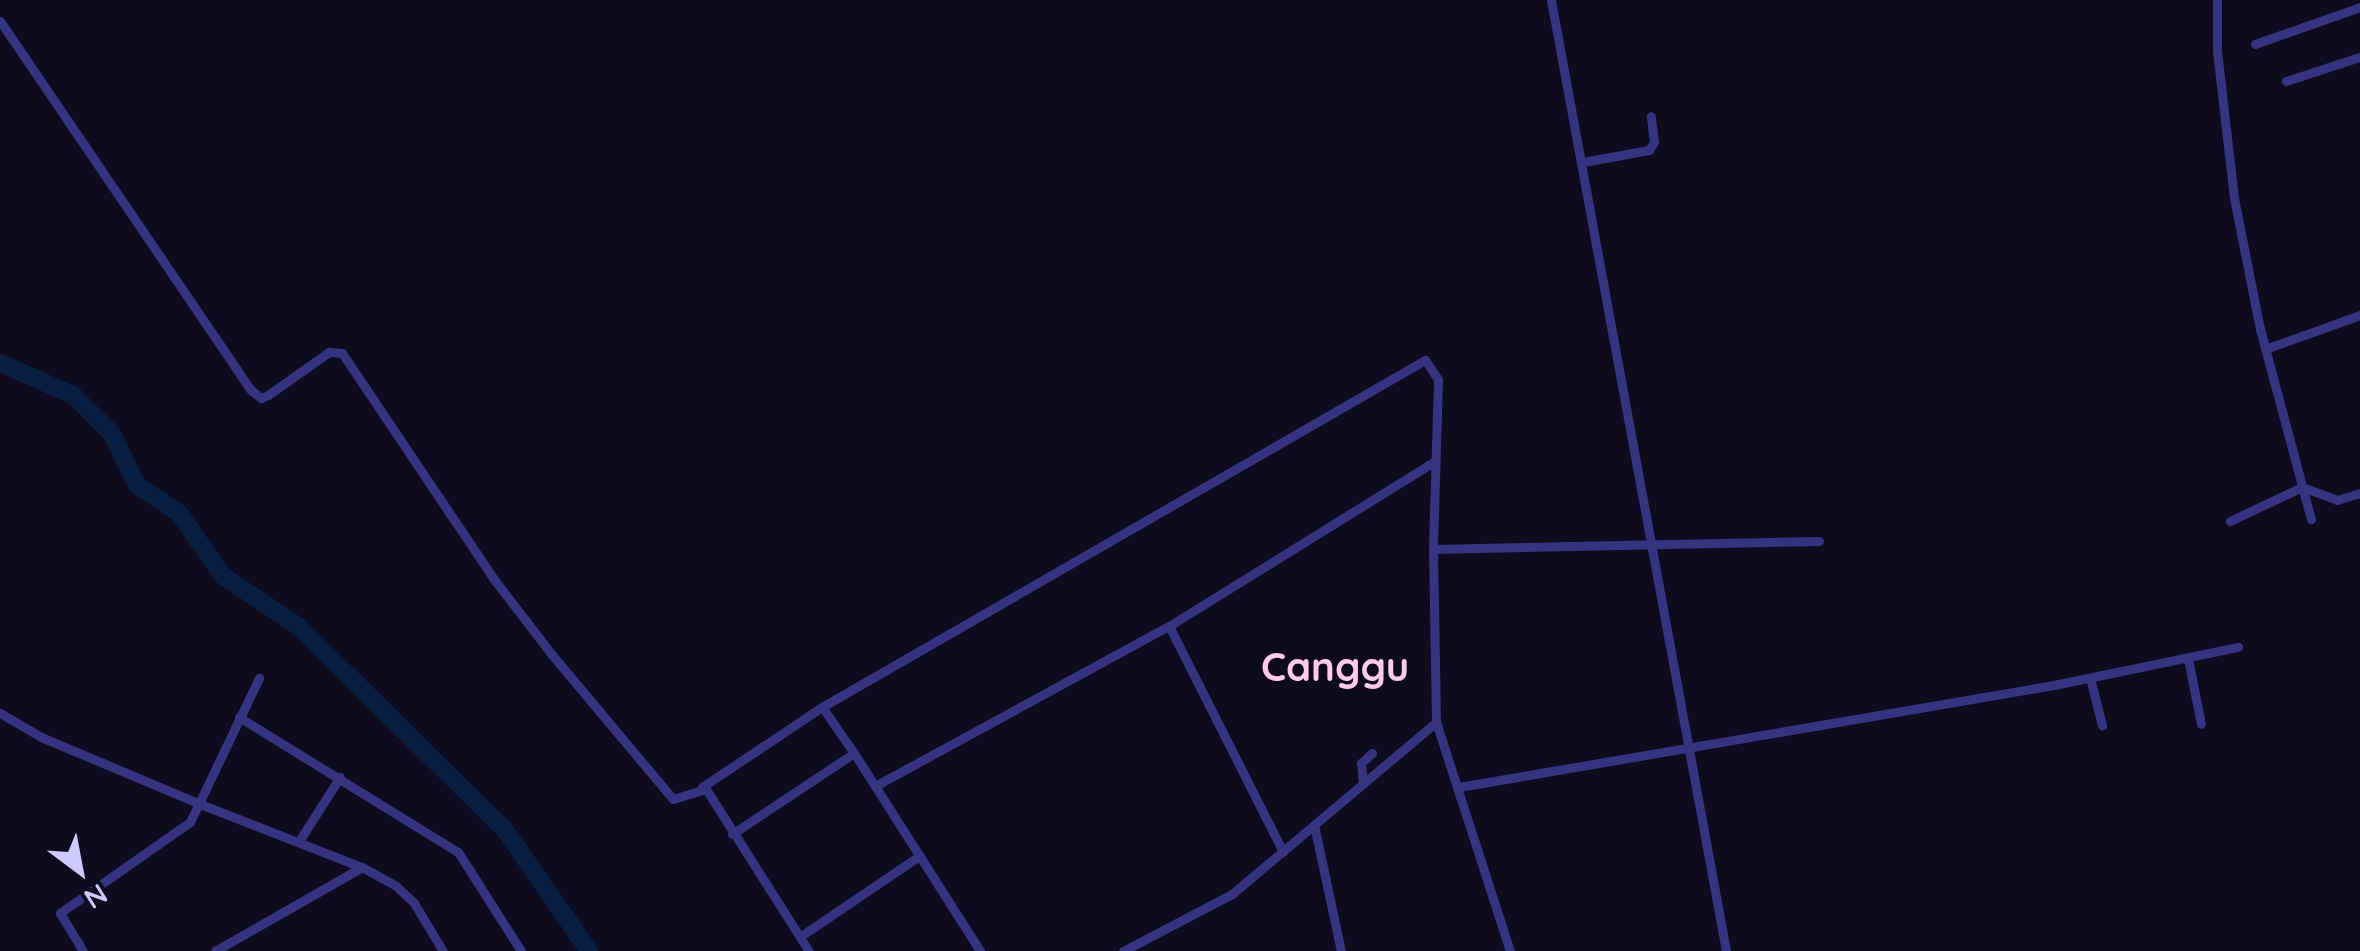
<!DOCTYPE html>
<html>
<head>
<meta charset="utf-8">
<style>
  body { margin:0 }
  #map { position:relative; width:2360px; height:951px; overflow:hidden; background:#0e0b1f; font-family:Quicksand,sans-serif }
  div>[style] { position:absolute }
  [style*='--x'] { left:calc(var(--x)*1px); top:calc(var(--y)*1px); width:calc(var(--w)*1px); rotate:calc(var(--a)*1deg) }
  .river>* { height:18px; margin:-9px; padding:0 9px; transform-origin:9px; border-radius:9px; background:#081e41 }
  .minor>* { height:9px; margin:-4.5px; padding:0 4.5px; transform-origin:4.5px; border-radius:4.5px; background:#353480 }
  span { translate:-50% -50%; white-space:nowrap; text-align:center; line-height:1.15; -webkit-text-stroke:8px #0e0b1f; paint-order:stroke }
  .quarter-label { font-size:40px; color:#ffcbed; font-weight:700 }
  .north { position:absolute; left:30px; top:821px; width:100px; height:100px; -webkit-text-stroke:8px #0e0b1f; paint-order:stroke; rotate:148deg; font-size:28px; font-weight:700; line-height:40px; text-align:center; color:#cec9ff }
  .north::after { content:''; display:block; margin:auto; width:35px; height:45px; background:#cec9ff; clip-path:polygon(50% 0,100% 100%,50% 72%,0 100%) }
</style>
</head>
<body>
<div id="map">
  <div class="river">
    <div style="--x:0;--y:363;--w:80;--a:23.7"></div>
    <div style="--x:73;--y:395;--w:55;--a:45"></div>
    <div style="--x:112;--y:434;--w:57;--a:63.9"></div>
    <div style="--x:137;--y:485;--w:50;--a:33.7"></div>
    <div style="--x:179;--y:513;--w:77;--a:55.1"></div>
    <div style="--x:223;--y:576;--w:90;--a:33.7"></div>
    <div style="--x:298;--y:626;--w:291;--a:44.6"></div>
    <div style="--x:505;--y:830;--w:147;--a:55.2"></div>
  </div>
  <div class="minor">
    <div style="--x:1551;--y:0;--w:967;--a:79.57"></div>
    <div style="--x:2217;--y:0;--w:51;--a:90"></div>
    <div style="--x:2217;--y:51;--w:148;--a:83.4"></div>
    <div style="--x:2234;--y:198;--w:134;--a:78.8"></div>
    <div style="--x:2260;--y:329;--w:197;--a:75"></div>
    <div style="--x:0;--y:21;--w:446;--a:55.8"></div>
    <div style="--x:251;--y:390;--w:13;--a:39"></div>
    <div style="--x:261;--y:398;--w:8;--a:-23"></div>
    <div style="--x:268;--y:395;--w:75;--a:-35.2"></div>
    <div style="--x:329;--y:352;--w:13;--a:4"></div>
    <div style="--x:342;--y:353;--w:271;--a:56.1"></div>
    <div style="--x:493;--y:578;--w:98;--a:52.4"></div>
    <div style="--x:553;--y:656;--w:187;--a:50"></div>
    <div style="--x:673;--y:799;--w:34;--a:-17"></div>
    <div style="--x:706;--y:789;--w:192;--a:57.6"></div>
    <div style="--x:2255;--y:44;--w:111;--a:-19.4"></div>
    <div style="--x:2286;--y:81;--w:78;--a:-18"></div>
    <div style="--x:1583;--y:162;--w:67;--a:-10.3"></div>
    <div style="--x:1649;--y:150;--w:9;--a:-58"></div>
    <div style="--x:1654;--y:142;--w:26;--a:-97"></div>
    <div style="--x:2265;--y:349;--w:101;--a:-19.7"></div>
    <div style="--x:2230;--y:521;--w:80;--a:-25.3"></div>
    <div style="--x:2302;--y:487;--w:37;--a:20"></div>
    <div style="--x:2337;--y:500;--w:24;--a:-17"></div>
    <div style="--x:1433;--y:549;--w:386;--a:-1.2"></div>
    <div style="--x:1169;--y:626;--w:253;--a:63.2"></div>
    <div style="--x:2188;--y:659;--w:66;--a:78.7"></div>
    <div style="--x:2090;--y:678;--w:49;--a:75.7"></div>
    <div style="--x:822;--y:707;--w:56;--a:55.2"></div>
    <div style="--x:0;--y:713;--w:48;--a:30.3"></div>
    <div style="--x:41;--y:737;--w:173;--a:22.8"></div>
    <div style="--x:200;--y:804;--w:174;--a:21.3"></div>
    <div style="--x:362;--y:867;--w:39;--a:29"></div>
    <div style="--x:396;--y:886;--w:25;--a:43"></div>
    <div style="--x:414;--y:903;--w:56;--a:58.9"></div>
    <div style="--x:239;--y:717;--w:257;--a:31.7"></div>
    <div style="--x:458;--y:852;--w:117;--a:57.5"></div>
    <div style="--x:1363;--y:784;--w:21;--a:-95"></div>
    <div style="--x:1361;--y:763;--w:15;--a:-42"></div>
    <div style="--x:875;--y:786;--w:335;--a:-28.6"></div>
    <div style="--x:1169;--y:626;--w:312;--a:-31.8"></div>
    <div style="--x:702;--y:787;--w:144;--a:-33.7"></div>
    <div style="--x:822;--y:707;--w:696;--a:-29.92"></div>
    <div style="--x:1425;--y:360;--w:23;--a:56"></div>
    <div style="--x:1438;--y:379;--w:170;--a:91.7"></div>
    <div style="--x:1433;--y:549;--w:173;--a:89"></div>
    <div style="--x:1436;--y:722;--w:241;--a:72.1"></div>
    <div style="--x:1459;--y:787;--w:604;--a:-9.73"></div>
    <div style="--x:2054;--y:685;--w:188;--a:-11.7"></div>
    <div style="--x:1314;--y:825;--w:129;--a:77.9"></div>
    <div style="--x:732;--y:834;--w:146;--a:-33.6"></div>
    <div style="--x:854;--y:753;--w:235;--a:57.5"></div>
    <div style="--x:299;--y:841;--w:76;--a:-57.4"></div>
    <div style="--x:801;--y:936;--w:143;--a:-34.1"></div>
    <div style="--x:83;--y:951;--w:44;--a:-121.2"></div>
    <div style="--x:60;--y:913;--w:159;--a:-35"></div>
    <div style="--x:190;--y:822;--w:160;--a:-64.4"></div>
    <div style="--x:215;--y:951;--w:169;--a:-29.7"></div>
    <div style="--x:1123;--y:951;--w:123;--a:-27.6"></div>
    <div style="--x:1232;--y:894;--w:267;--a:-40.1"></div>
  </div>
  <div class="quarter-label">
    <span style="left:1335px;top:666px">Canggu</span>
  </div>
  <div class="north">N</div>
</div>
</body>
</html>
